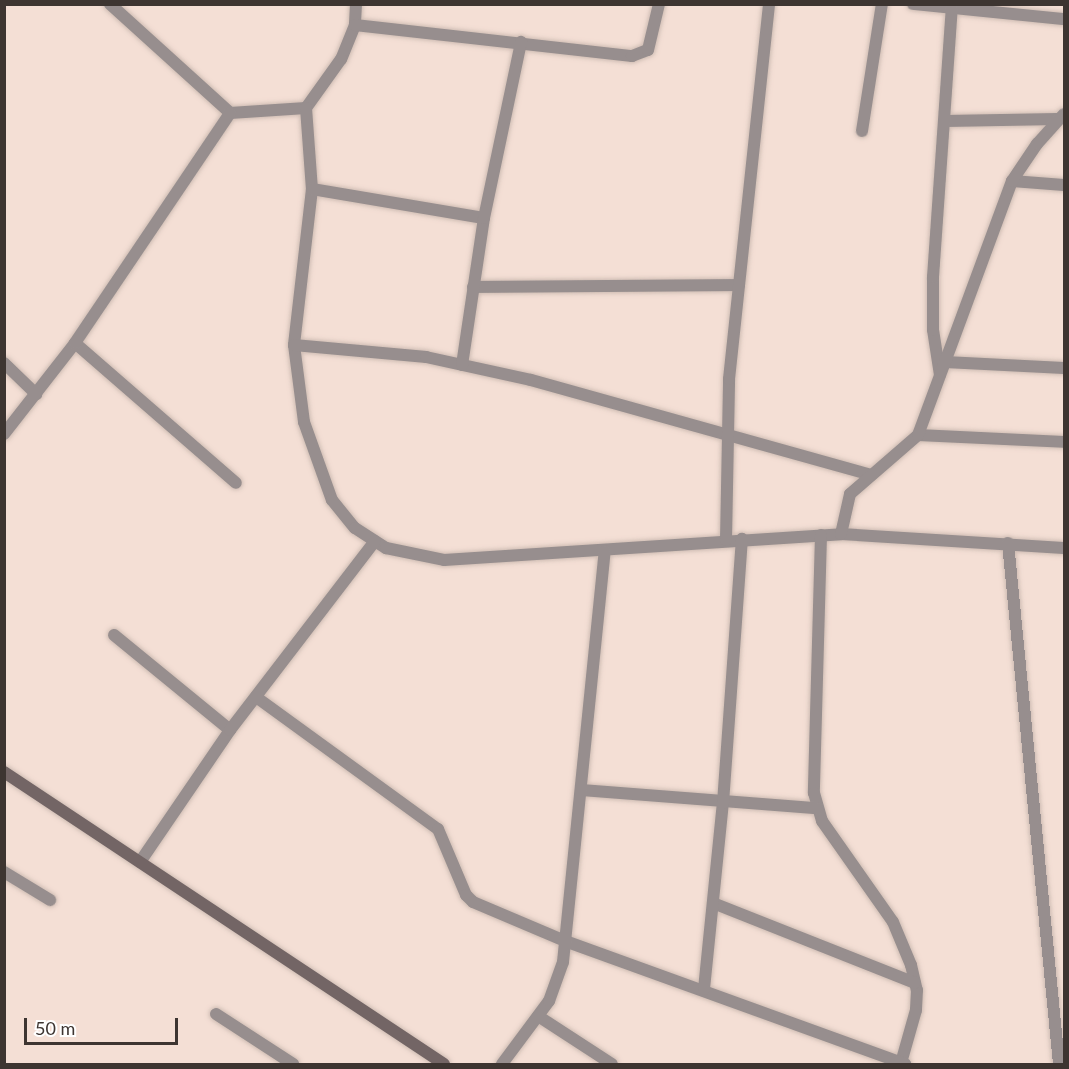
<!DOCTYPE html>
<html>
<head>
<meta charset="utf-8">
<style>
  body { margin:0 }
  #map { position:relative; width:1069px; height:1069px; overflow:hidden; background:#f4dfd5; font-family:Lato,sans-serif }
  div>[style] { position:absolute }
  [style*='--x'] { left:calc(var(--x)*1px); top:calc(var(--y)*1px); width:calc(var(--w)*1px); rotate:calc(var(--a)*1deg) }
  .roads { filter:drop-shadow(0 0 2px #cfbdb4) drop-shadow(0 0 2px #cfbdb4) }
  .street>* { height:12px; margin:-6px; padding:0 6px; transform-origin:6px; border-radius:6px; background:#978e8e }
  .secondary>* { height:12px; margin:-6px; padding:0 6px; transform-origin:6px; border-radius:6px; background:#736565 }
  span { translate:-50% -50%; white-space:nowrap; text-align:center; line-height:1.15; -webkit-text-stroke:4.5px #fff; paint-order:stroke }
  .frame { position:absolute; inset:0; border:6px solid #3d3531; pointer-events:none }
  .scale { position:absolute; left:24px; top:1018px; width:154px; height:27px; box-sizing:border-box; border:3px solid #3d3531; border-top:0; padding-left:8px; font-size:18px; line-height:21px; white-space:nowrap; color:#3d3531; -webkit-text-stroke:4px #fff; paint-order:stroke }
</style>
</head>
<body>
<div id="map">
  <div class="roads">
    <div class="street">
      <div style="--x:110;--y:4;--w:162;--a:42.2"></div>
      <div style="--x:230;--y:113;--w:76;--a:-3.8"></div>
      <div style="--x:356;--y:4;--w:21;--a:93"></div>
      <div style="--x:355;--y:25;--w:37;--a:112"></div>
      <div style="--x:341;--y:59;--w:60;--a:125.5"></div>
      <div style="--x:306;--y:108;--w:81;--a:85.8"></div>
      <div style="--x:312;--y:189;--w:157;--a:96.6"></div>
      <div style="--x:294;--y:345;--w:78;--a:82.6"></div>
      <div style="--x:304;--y:422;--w:83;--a:70.3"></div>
      <div style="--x:332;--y:500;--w:36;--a:51"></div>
      <div style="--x:355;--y:528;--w:37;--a:33"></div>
      <div style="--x:386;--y:548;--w:59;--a:11.7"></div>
      <div style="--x:444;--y:560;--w:398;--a:-3.7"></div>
      <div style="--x:841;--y:534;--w:223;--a:3.6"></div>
      <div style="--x:913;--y:4;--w:152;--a:5.7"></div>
      <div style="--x:355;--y:25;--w:279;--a:6.4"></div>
      <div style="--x:632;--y:56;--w:17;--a:-21"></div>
      <div style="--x:648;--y:50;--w:47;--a:-76.6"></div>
      <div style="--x:945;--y:121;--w:113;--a:-1"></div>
      <div style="--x:862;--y:131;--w:129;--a:-81.1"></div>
      <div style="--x:1012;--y:181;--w:52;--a:4.4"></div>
      <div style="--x:312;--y:189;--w:174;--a:9.6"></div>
      <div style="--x:473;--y:287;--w:266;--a:-0.4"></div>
      <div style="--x:75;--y:343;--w:213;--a:41"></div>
      <div style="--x:294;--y:345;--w:133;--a:5.2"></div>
      <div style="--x:426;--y:357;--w:107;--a:12.4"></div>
      <div style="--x:531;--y:380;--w:353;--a:15.6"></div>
      <div style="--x:945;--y:362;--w:119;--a:2.9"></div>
      <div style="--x:4;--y:363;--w:45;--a:44.1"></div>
      <div style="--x:462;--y:365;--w:149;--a:-81.5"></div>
      <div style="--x:484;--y:218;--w:180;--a:-78.1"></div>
      <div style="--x:940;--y:375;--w:46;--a:-98.8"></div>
      <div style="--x:933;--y:330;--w:53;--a:-90"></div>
      <div style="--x:933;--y:277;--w:270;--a:-86"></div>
      <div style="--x:4;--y:434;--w:115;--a:-52"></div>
      <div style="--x:75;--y:343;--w:277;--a:-56"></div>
      <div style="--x:918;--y:435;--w:146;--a:2.7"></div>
      <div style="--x:841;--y:534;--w:41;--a:-77.3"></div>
      <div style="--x:850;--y:494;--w:90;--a:-40.9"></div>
      <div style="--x:918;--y:435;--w:271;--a:-69.7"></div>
      <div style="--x:1012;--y:181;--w:45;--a:-56"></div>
      <div style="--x:1037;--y:144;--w:40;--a:-48"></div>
      <div style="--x:821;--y:535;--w:258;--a:91.6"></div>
      <div style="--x:814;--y:793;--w:29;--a:74"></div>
      <div style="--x:822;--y:821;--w:123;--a:54.9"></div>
      <div style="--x:893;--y:922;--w:47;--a:67.3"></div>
      <div style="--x:911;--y:965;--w:26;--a:77"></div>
      <div style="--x:917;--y:990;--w:20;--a:93"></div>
      <div style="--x:916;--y:1010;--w:55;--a:105.8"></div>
      <div style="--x:726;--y:540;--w:161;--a:-88.9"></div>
      <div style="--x:729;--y:379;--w:377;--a:-83.9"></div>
      <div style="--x:1008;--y:543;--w:523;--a:84.41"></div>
      <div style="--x:114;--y:635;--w:150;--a:39.3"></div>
      <div style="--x:256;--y:697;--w:225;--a:36"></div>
      <div style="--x:438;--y:829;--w:72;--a:67"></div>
      <div style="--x:466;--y:895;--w:10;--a:45"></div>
      <div style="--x:473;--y:902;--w:100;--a:23"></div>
      <div style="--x:565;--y:941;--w:362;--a:19.9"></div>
      <div style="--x:581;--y:790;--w:237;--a:4.4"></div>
      <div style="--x:140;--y:862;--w:160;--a:-55.7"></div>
      <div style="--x:230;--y:730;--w:238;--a:-52.5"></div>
      <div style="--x:4;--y:872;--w:54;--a:31.3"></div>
      <div style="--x:713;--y:903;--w:217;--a:21.6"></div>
      <div style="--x:704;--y:989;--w:187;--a:-84.2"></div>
      <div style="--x:723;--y:803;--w:265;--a:-85.9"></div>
      <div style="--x:216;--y:1014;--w:92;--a:33"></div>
      <div style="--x:538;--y:1016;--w:88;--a:33"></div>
      <div style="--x:502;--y:1064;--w:79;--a:-53.3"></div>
      <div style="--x:549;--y:1001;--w:41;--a:-70.3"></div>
      <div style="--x:563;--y:962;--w:413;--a:-84.2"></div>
    </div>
    <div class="secondary">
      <div style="--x:4;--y:772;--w:528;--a:33.57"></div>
    </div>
  </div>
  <div class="frame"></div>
  <div class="scale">50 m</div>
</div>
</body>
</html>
